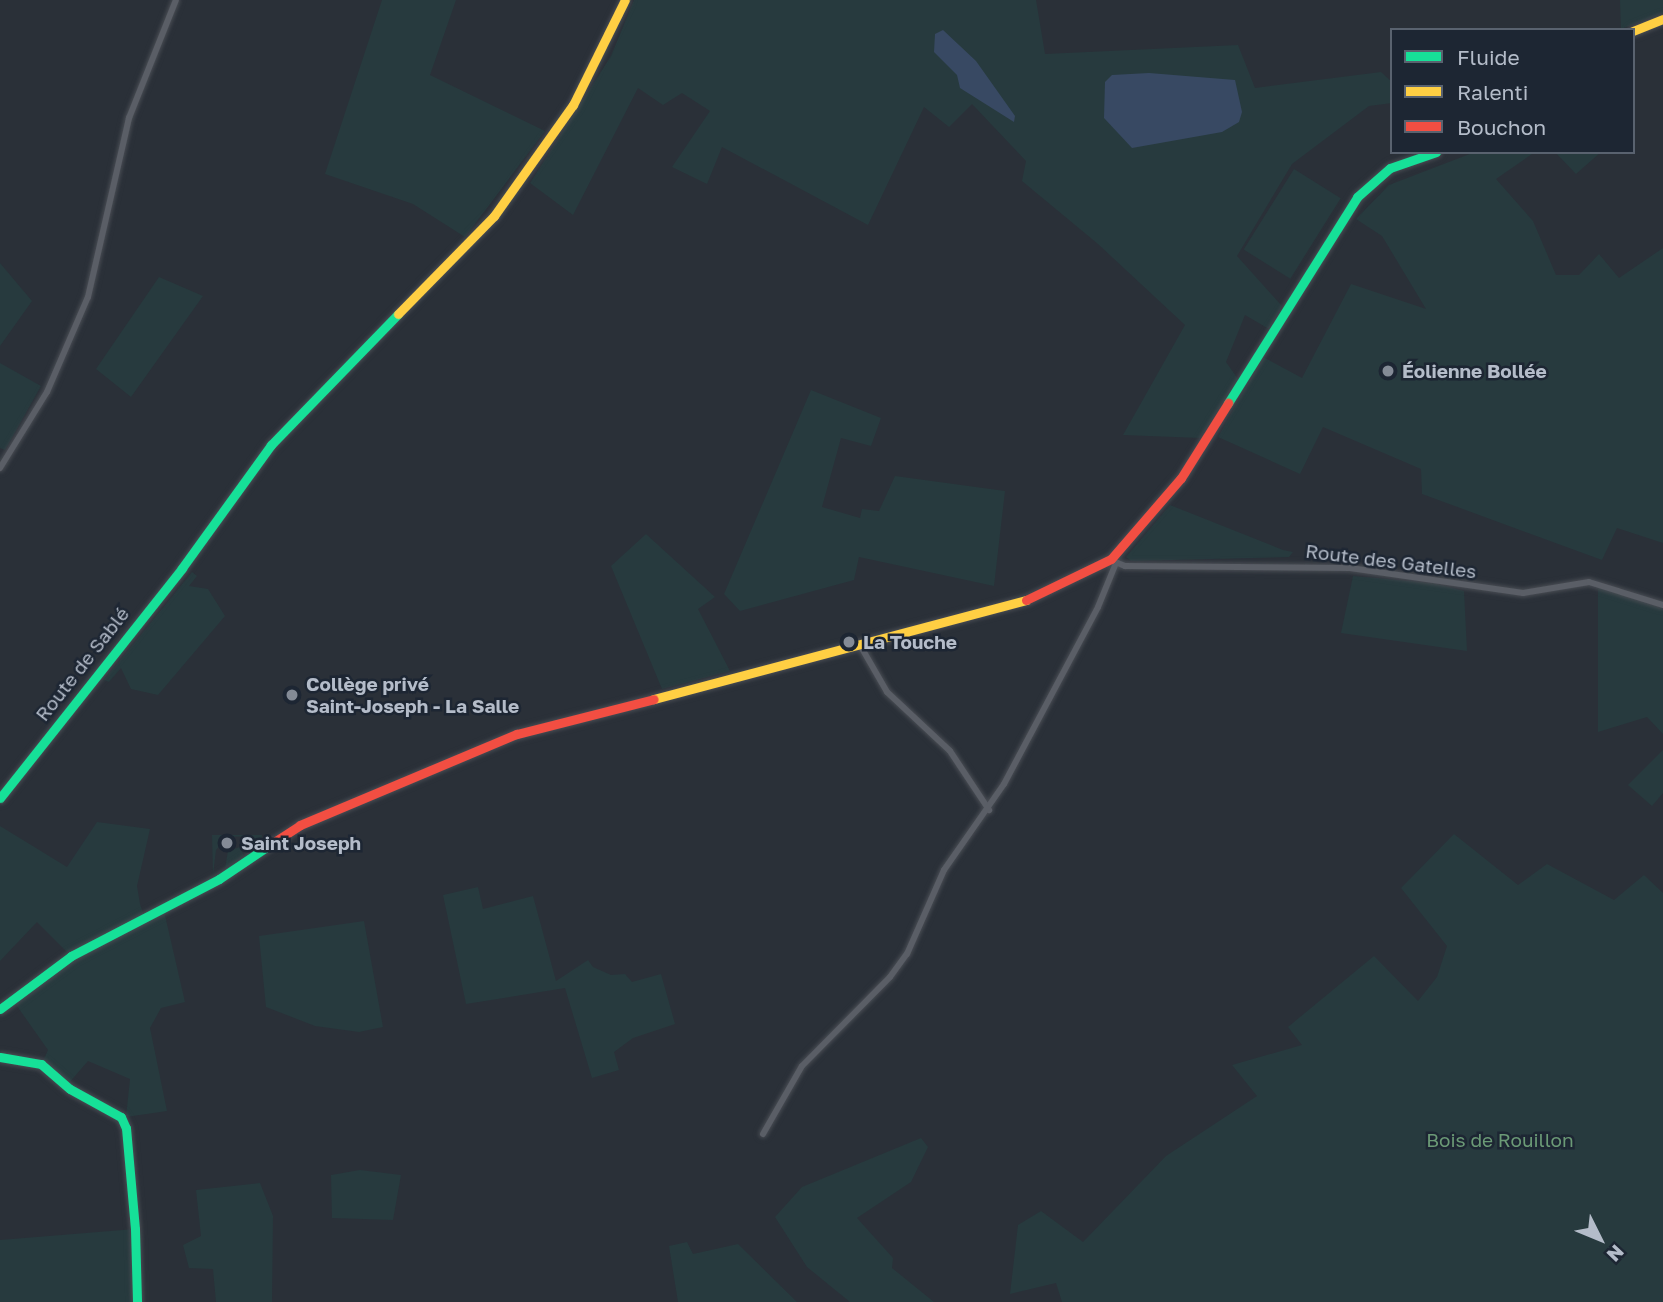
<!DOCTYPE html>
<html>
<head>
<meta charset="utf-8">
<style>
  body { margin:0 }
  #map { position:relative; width:1663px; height:1302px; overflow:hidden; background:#2a3038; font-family:"Golos Text",sans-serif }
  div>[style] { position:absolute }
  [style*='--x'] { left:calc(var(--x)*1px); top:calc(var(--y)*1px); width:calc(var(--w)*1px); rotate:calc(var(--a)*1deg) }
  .green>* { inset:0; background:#273a3e; transform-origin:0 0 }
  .water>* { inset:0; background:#384963 }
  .roads { filter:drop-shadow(0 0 2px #484c53) drop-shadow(0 0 2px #484c53) }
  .street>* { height:6px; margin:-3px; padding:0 3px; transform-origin:3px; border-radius:3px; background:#5a5e66 }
  .fast>* { height:9px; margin:-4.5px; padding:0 4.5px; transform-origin:4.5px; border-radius:4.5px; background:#16e098 }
  .slow>* { height:9px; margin:-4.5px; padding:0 4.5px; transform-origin:4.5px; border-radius:4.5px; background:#ffcf43 }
  .jam>* { height:9px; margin:-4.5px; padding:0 4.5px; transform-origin:4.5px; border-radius:4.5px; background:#f24e42 }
  .dots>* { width:19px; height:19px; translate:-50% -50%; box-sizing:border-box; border:4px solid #1d2633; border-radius:50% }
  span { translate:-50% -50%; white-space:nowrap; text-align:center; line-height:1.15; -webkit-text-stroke:5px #1d2633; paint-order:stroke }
  .poi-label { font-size:19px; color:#b4bcc9; font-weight:700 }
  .left { translate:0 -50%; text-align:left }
  .street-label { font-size:19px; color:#b4bcc9 }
  .park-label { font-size:19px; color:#6b9a76 }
  .legend { position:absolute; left:1390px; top:28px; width:245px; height:126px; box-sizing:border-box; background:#1d2633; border:2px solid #59626f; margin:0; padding:9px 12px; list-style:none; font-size:21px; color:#b4bcc9 }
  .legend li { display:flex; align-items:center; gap:14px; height:35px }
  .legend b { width:35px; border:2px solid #59626f }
  .north { position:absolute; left:1565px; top:1204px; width:70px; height:70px; -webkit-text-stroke:5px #1d2633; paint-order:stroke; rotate:133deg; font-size:19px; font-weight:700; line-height:28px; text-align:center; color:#b4bcc9 }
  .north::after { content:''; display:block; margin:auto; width:24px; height:32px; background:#b4bcc9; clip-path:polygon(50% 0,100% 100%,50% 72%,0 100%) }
</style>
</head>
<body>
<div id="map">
  <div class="green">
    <div style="clip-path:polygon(382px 0,456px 0,430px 75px,545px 131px,465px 237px,413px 204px,325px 174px)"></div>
    <div style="clip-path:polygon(634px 0,1036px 0,1045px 54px,1238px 45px,1255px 88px,1381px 72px,1392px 82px,1392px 103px,1369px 106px,1292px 164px,1237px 256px,1282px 306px,1269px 329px,1245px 315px,1226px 362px,1238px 379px,1200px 438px,1123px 435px,1185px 325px,1098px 244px,1022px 181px,1026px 161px,972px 104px,949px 127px,924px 107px,868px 225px,722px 147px,707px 184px,672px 167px,710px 111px,682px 93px,663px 105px,638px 88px,573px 215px,530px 183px,611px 56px)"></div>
    <div style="clip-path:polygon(1620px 0,1663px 0,1663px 13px,1621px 29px)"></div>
    <div style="clip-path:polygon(1475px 152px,1535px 152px,1496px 179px,1533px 221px,1556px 275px,1579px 275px,1599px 254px,1619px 278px,1663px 248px,1663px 543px,1617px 528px,1602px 560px,1422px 494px,1421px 469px,1323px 427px,1300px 474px,1218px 437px,1263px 357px,1302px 378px,1351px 284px,1426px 309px,1382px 236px,1356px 219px,1389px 185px)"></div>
    <div style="clip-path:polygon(1555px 152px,1601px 152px,1576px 174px)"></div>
    <div style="left:1294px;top:169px;width:55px;height:95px;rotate:32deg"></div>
    <div style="clip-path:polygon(0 263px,32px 301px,0 346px)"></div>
    <div style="clip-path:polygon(159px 277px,203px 296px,131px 397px,96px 369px)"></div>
    <div style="clip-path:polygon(0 363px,41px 386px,5px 450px,0 448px)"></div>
    <div style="clip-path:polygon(811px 390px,881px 418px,871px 446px,841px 438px,822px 507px,860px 518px,862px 509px,879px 511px,895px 476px,1005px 491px,994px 586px,859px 557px,854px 580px,740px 611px,724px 594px)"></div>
    <div style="clip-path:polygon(1170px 505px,1283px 550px,1293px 552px,1289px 557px,1131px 561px,1126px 557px)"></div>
    <div style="clip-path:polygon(646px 534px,715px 597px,698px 609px,730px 671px,662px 689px,611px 566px)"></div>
    <div style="clip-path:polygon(192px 572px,197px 576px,189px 586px,208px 589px,225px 616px,158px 695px,131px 689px,121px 668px,109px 682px,104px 680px)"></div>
    <div style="clip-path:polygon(1353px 576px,1433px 583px,1464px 591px,1467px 651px,1341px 633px)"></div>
    <div style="clip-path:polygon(1598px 585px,1663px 609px,1663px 734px,1647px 717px,1598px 732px)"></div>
    <div style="clip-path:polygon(1663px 750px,1663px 793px,1652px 806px,1628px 785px)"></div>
    <div style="clip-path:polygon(97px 822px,150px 829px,137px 886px,140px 904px,145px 919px,164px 911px,185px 1002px,161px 1008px,150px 1028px,167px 1111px,126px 1117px,130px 1079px,88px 1061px,68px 1084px,43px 1061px,48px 1050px,12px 999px,71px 956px,37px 922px,0 961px,0 826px,67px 867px)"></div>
    <div style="clip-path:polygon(1454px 834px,1518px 885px,1547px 864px,1614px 900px,1644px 875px,1663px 893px,1663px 1302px,1062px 1302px,1056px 1283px,1010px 1294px,1018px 1225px,1041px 1211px,1083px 1242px,1166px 1156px,1257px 1096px,1232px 1065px,1302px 1045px,1288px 1027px,1374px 956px,1418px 1001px,1437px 977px,1447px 946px,1401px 888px)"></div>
    <div style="clip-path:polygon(212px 835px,262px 835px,261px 843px,254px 847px,253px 836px,228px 837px,216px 850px,213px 875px)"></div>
    <div style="clip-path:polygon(240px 847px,244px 856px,225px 868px,228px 851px)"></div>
    <div style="clip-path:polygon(478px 887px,483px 909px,533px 896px,556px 981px,588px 960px,593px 967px,611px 975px,625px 974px,632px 982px,661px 974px,675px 1024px,633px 1038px,614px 1052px,619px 1070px,592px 1078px,565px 988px,466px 1004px,443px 895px)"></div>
    <div style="clip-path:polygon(364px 921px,383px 1027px,359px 1032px,315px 1026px,266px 1007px,259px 936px)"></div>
    <div style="clip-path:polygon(921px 1138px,928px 1147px,911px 1182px,857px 1218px,893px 1258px,892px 1268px,934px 1302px,850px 1302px,807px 1267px,775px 1217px,802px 1187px)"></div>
    <div style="clip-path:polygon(360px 1170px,401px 1175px,393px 1220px,332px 1218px,331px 1175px)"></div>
    <div style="clip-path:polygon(260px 1183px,273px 1216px,272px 1302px,216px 1302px,213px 1269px,189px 1268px,183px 1245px,201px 1236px,196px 1190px)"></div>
    <div style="clip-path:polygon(135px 1229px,140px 1302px,0 1302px,0 1240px)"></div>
    <div style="clip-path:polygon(687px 1242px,693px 1254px,738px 1244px,797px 1302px,678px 1302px,669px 1246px)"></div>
  </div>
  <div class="water">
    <div style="clip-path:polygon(943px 30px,976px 61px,1015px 116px,1014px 122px,960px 88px,957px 75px,934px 52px,935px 34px)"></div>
    <div style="clip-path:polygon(1149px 73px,1235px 80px,1242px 112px,1239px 122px,1222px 132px,1132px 148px,1104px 118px,1105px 82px,1112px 75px)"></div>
  </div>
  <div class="roads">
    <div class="street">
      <div style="--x:0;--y:468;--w:89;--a:-58.3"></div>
      <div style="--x:47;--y:392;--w:103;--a:-66.7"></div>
      <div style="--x:88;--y:297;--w:184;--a:-77.1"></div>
      <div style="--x:129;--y:118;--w:127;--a:-68.3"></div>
      <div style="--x:1113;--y:561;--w:13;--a:23"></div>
      <div style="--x:1125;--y:566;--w:225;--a:0.5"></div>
      <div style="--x:1350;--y:568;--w:175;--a:8.2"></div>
      <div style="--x:1523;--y:593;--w:67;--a:-9.5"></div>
      <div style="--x:1589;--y:582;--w:77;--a:17.3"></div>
      <div style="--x:860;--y:645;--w:54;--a:60.1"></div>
      <div style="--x:887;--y:692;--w:86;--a:43.1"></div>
      <div style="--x:950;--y:751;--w:71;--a:56.5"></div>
      <div style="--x:763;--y:1134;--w:78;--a:-60.2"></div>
      <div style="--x:802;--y:1066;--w:125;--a:-45.3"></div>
      <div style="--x:890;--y:977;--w:29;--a:-54"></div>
      <div style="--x:907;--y:954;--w:92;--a:-66.2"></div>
      <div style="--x:944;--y:870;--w:105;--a:-55.1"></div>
      <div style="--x:1004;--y:784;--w:200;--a:-62"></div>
      <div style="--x:1098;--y:607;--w:48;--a:-67.8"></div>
    </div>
    <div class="fast">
      <div style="--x:1228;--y:403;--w:243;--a:-57.9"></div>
      <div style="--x:1357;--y:197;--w:44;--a:-41.3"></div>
      <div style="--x:1390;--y:168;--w:49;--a:-19.2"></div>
      <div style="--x:0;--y:798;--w:293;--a:-51.6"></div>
      <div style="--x:182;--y:568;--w:152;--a:-54.1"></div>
      <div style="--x:271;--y:445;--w:182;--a:-45.9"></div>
      <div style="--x:0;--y:1009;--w:89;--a:-36.7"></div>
      <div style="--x:71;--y:956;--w:167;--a:-27.5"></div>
      <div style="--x:219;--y:879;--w:63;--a:-33.9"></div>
      <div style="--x:0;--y:1057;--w:42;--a:9.7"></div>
      <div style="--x:41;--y:1064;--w:38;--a:41"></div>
      <div style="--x:70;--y:1089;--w:58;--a:28.8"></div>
      <div style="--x:121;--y:1117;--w:12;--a:66"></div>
      <div style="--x:126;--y:1128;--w:101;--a:84.9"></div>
      <div style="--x:135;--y:1229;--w:73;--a:88.4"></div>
    </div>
    <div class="slow">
      <div style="--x:1633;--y:31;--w:32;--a:-22"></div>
      <div style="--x:398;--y:314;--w:137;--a:-45.6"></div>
      <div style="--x:494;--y:216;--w:136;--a:-54.6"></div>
      <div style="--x:573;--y:105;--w:117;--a:-63.7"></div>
      <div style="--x:654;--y:699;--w:385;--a:-14.9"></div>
    </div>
    <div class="jam">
      <div style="--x:1026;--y:600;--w:94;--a:-25.8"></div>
      <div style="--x:1111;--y:559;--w:107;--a:-49.2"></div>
      <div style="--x:1181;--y:478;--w:89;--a:-57.9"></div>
      <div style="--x:271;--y:844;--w:35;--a:-33"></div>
      <div style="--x:300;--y:825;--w:235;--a:-22.8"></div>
      <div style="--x:517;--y:734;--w:141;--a:-14.3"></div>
    </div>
  </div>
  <div class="dots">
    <div style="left:1388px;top:371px;background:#848b96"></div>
    <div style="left:849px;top:642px;background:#848b96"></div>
    <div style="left:292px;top:695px;background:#848b96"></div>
    <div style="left:227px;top:843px;background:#848b96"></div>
  </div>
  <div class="poi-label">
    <span class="left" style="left:1402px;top:371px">Éolienne Bollée</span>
    <span class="left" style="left:863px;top:642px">La Touche</span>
    <span class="left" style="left:306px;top:695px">Collège privé<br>Saint-Joseph - La Salle</span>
    <span class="left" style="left:241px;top:843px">Saint Joseph</span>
  </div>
  <div class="street-label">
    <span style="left:1391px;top:561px;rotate:7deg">Route des Gatelles</span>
    <span style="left:82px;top:664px;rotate:-52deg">Route de Sablé</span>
  </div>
  <div class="park-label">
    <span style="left:1500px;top:1140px">Bois de Rouillon</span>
  </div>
  <ul class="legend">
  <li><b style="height:9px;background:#16e098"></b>Fluide</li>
  <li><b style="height:9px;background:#ffcf43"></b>Ralenti</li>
  <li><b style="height:9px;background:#f24e42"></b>Bouchon</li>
  </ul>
  <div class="north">N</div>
</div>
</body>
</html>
